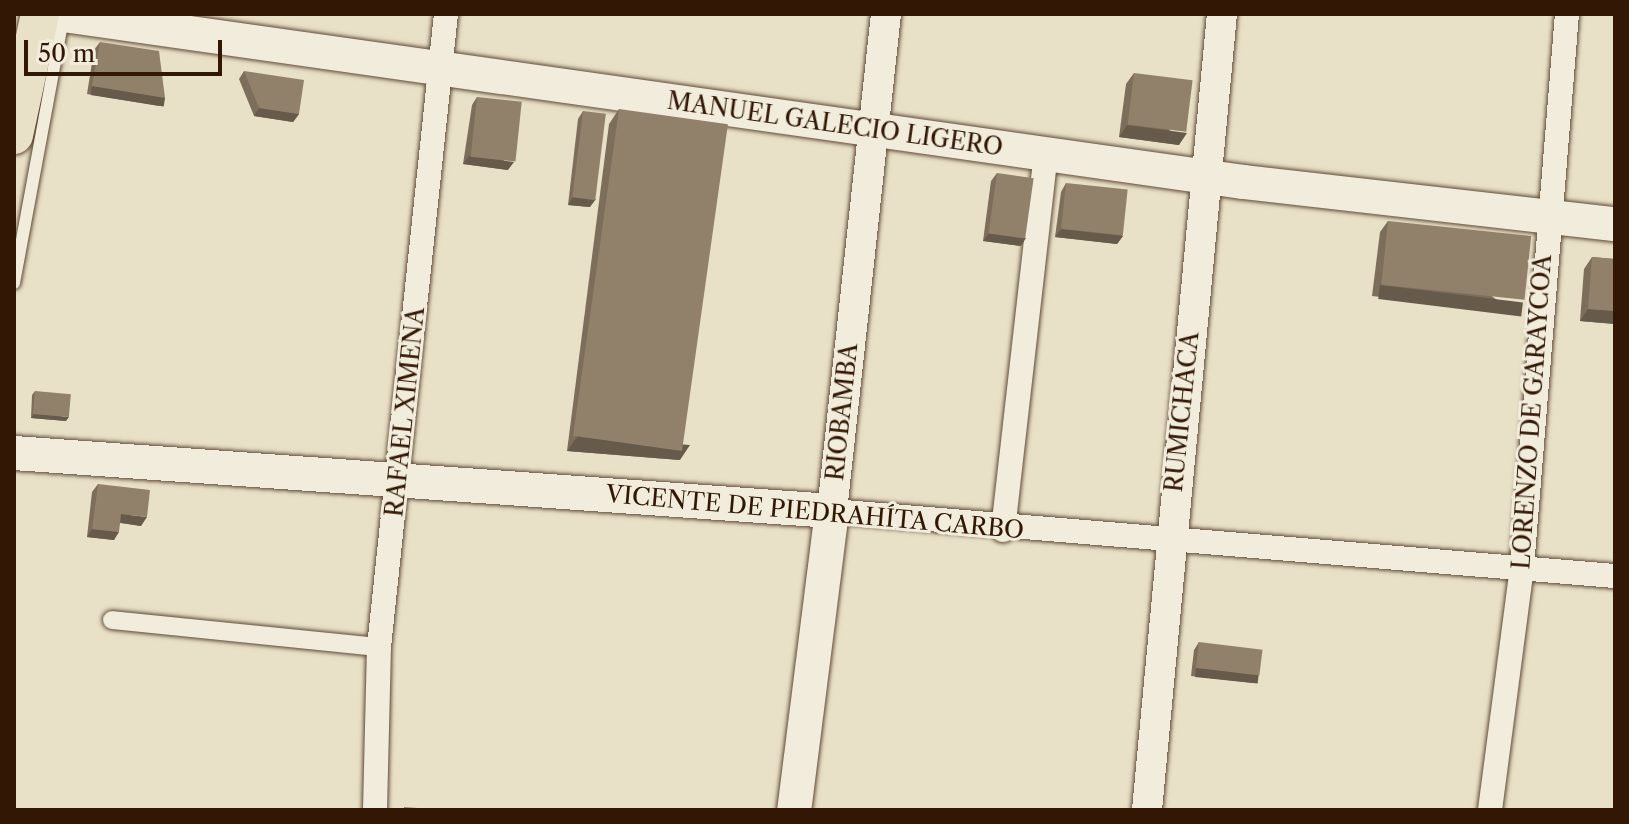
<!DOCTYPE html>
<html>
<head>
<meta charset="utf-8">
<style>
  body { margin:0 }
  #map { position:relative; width:1629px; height:824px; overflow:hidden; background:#e9e1c7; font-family:"Libre Caslon Text",serif }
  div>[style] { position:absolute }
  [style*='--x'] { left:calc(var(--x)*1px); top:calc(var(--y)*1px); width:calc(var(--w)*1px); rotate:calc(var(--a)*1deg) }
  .roads { filter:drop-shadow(0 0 2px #604a36) drop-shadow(0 0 2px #604a36) }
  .service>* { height:12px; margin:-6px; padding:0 6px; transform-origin:6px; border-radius:6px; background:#f1ecdb }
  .pedestrian>* { height:18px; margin:-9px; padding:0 9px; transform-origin:9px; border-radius:9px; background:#f1ecdb }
  .minor>* { height:24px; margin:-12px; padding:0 12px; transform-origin:12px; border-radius:12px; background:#f1ecdb }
  .tertiary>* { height:30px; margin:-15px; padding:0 15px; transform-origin:15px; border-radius:15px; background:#f1ecdb }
  .secondary>* { height:34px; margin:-17px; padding:0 17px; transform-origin:17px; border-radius:17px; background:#f1ecdb }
  .primary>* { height:38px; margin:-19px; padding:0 19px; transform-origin:19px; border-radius:19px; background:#e9e1c7 }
  .wall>* { inset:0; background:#7d6e5b }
  .shaded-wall>* { inset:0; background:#665a4a; transform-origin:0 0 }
  .building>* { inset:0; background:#91806a; transform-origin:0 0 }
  span { translate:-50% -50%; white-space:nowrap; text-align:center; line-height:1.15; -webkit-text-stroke:6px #f1ecdb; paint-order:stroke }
  .street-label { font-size:24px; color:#321705 }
  .frame { position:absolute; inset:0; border:16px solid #321705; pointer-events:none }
  .scale { position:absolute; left:24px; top:40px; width:198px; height:36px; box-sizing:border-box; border:4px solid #321705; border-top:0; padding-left:10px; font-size:24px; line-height:28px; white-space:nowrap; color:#321705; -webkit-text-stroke:6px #f1ecdb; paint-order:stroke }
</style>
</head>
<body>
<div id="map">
  <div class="roads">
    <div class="service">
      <div style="--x:14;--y:283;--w:269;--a:-79.5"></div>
    </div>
    <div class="pedestrian">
      <div style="--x:112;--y:620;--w:268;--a:5.8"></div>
    </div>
    <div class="minor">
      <div style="--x:832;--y:511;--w:786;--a:4.75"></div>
      <div style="--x:1003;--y:530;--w:378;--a:-83.5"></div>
      <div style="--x:375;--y:810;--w:163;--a:-88.6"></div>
      <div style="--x:379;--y:647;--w:637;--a:-83.96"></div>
      <div style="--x:1490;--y:810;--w:245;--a:-82.5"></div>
      <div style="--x:1522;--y:567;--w:555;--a:-85.35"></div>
    </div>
    <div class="tertiary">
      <div style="--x:832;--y:511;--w:500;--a:-83.8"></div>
      <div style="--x:1147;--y:810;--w:800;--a:-84.62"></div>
    </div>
    <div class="secondary">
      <div style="--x:56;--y:14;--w:1200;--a:8.05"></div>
      <div style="--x:1244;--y:182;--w:373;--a:6.5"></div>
      <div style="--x:14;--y:453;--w:820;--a:4.06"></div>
      <div style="--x:832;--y:511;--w:301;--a:97.2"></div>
    </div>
    <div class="primary">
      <div style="--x:14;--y:135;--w:124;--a:-77.9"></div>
    </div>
  </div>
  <div class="wall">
    <div style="clip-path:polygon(100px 42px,165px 98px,159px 106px,87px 94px,94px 50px)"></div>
    <div style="clip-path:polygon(244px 71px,299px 114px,293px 122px,254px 116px,239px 79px)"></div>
    <div style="clip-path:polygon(1134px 73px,1179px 145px,1119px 137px,1126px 84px)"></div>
    <div style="clip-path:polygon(477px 97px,508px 170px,463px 164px,472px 105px)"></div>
    <div style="clip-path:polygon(619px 109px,680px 460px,567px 451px,609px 124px)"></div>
    <div style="clip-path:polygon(583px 111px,590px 207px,568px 205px,578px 119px)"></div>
    <div style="clip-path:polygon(997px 173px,1021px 246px,983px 241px,991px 181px)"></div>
    <div style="clip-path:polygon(1066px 183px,1123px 236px,1117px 244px,1055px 237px,1061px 192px)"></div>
    <div style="clip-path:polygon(1388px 221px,1515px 313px,1372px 296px,1380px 232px)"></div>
    <div style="clip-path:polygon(1592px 257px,1615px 259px,1615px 324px,1580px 321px,1584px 269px)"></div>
    <div style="clip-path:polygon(35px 391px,66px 421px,31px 418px,32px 395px)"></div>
    <div style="clip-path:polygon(98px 484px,141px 526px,120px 523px,114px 540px,87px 537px,92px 492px)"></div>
    <div style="clip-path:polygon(1199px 642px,1254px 683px,1191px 676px,1194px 650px)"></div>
  </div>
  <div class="shaded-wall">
    <div style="left:92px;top:86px;width:74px;height:9px;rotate:9deg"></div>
    <div style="clip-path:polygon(259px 108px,299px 114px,293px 122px,254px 116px)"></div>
    <div style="clip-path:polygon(1127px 125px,1187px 133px,1179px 145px,1119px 137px)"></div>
    <div style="clip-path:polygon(469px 156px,514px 162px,508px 170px,463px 164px)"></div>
    <div style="clip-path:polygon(573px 197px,596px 199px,590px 207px,568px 205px)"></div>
    <div style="clip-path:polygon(1061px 229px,1123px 236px,1117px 244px,1055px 237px)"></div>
    <div style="clip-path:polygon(989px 233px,1026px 238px,1021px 246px,983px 241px)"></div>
    <div style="left:1380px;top:285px;width:144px;height:14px;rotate:7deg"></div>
    <div style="clip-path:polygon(1588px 309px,1615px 311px,1615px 324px,1580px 321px)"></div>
    <div style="clip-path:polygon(34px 414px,69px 417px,66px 421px,31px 418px)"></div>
    <div style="clip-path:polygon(578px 436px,690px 445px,680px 460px,567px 451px)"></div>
    <div style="clip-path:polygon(121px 514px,147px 517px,141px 526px,116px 522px)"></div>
    <div style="clip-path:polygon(92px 529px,119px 532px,114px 540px,87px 537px)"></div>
    <div style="left:1196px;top:668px;width:63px;height:9px;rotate:6deg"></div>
  </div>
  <div class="building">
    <div style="clip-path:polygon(100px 42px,159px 51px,165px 98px,92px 86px)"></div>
    <div style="clip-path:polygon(244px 71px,304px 80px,299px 114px,259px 108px)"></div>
    <div style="left:1134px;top:73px;width:59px;height:52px;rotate:7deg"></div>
    <div style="left:477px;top:97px;width:45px;height:60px;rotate:6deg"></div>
    <div style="left:619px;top:109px;width:110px;height:330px;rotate:8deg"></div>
    <div style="left:583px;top:111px;width:23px;height:87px;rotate:7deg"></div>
    <div style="left:997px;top:173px;width:37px;height:61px;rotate:8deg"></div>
    <div style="left:1066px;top:183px;width:62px;height:46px;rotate:6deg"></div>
    <div style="left:1388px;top:221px;width:144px;height:64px;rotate:6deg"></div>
    <div style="clip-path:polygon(1592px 257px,1615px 259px,1615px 311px,1588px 309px)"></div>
    <div style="left:35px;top:391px;width:36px;height:23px;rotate:5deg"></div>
    <div style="clip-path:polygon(98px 484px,150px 490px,147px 517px,121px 514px,119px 532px,92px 529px)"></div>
    <div style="left:1199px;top:642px;width:64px;height:26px;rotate:7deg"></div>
    <div style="clip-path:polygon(404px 807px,445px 810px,404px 810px)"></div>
  </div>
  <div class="street-label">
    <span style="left:835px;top:124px;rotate:8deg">MANUEL GALECIO LIGERO</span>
    <span style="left:405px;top:412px;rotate:-84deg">RAFAEL XIMENA</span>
    <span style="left:842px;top:412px;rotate:-84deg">RIOBAMBA</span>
    <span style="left:1182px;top:412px;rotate:-84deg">RUMICHACA</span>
    <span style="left:1532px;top:412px;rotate:-86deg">LORENZO DE GARAYCOA</span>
    <span style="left:815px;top:512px;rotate:5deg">VICENTE DE PIEDRAHÍTA CARBO</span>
  </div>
  <div class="frame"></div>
  <div class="scale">50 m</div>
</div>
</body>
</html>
